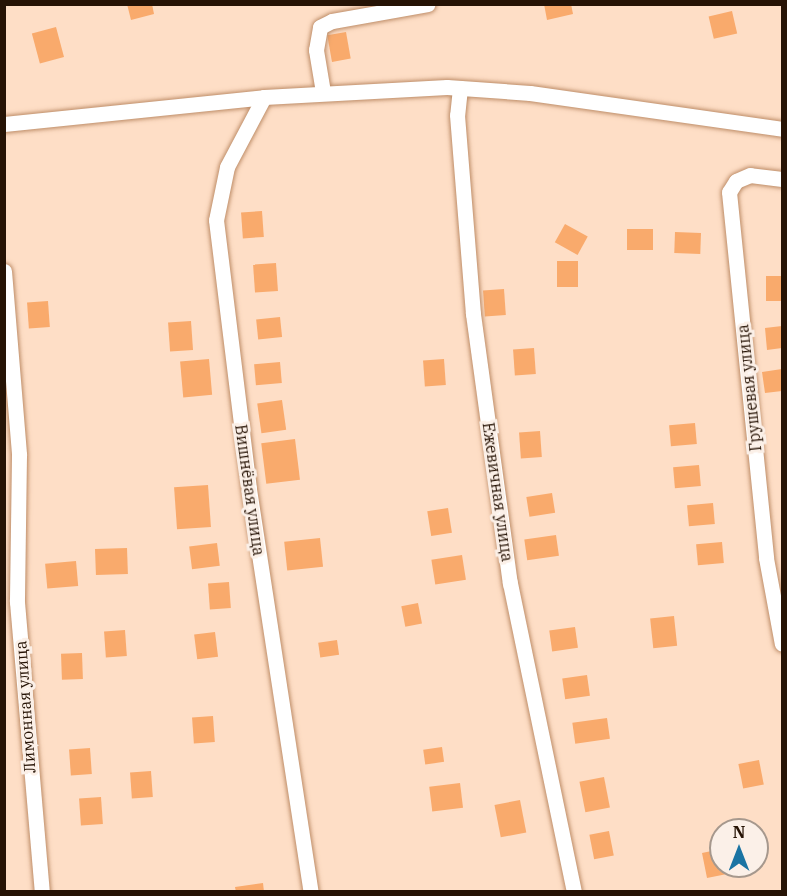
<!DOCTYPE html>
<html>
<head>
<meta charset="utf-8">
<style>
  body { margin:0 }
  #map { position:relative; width:787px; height:896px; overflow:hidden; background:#fedec6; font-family:"IBM Plex Serif",serif }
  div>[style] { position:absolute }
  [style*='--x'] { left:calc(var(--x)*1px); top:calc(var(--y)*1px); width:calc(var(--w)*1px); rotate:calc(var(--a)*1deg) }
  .building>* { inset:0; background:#f9aa6c; transform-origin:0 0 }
  .roads { filter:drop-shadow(0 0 2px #be8d68) drop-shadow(0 0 2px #be8d68) }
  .street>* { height:15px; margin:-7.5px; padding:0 7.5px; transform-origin:7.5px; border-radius:7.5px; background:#fff }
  span { translate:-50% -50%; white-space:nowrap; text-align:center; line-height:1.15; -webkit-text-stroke:6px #fbf0e8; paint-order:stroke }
  .street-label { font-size:16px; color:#261305 }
  .frame { position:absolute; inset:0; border:6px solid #261305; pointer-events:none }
  .north { position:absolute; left:709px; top:818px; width:60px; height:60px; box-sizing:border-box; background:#fbf0e8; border:2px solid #a6988d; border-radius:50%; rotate:0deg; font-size:16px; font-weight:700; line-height:24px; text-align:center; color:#261305 }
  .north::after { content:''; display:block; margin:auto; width:21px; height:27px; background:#1b74a3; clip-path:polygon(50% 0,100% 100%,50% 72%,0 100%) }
</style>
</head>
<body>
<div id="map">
  <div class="building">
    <div style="clip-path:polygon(127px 4px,152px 4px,154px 14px,131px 20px)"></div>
    <div style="clip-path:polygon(544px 4px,571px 4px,573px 14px,547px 20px)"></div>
    <div style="left:732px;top:11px;width:23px;height:24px;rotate:77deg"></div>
    <div style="left:56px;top:27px;width:31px;height:25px;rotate:75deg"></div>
    <div style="left:346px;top:32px;width:27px;height:19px;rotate:80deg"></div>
    <div style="left:262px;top:211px;width:26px;height:21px;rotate:86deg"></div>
    <div style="left:565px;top:224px;width:26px;height:21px;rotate:29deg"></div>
    <div style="left:627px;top:229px;width:26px;height:21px"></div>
    <div style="left:675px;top:232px;width:26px;height:21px;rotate:2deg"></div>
    <div style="left:557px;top:261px;width:21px;height:26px"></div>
    <div style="left:276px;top:263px;width:28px;height:23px;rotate:86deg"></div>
    <div style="left:766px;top:276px;width:16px;height:25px"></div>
    <div style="left:504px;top:289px;width:26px;height:21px;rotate:86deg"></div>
    <div style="left:48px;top:301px;width:26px;height:21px;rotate:86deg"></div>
    <div style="left:280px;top:317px;width:20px;height:24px;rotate:84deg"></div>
    <div style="left:191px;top:321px;width:29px;height:23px;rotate:86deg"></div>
    <div style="clip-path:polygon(782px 326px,782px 348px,767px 350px,765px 328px)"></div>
    <div style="left:534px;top:348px;width:26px;height:21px;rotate:86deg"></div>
    <div style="left:209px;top:359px;width:36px;height:29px;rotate:85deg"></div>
    <div style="left:444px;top:359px;width:26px;height:21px;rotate:86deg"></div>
    <div style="left:280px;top:362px;width:21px;height:26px;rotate:85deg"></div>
    <div style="clip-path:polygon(782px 369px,782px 391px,765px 393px,762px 372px)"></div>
    <div style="left:282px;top:400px;width:30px;height:25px;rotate:82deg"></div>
    <div style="left:695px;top:423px;width:21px;height:26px;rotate:85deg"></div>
    <div style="left:540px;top:431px;width:26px;height:21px;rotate:86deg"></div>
    <div style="left:295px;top:439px;width:41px;height:34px;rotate:83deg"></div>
    <div style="left:699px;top:465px;width:21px;height:26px;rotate:85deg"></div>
    <div style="left:208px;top:485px;width:42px;height:34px;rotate:86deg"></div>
    <div style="left:552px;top:493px;width:20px;height:26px;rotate:81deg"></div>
    <div style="left:713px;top:503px;width:21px;height:26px;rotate:85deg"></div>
    <div style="left:448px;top:508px;width:25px;height:21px;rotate:81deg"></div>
    <div style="left:556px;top:535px;width:21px;height:32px;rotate:82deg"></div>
    <div style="left:320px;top:538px;width:29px;height:36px;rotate:84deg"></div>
    <div style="left:722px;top:542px;width:21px;height:26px;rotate:85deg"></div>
    <div style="left:217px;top:543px;width:23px;height:28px;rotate:83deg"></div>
    <div style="left:127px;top:548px;width:26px;height:32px;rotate:88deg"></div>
    <div style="left:462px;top:555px;width:25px;height:31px;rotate:81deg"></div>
    <div style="left:76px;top:561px;width:25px;height:31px;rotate:85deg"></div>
    <div style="left:229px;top:582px;width:26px;height:21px;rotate:86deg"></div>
    <div style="left:418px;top:603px;width:21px;height:17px;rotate:79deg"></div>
    <div style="left:674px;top:616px;width:30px;height:24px;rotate:84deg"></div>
    <div style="left:575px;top:627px;width:21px;height:26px;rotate:82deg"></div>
    <div style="left:125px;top:630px;width:26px;height:21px;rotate:86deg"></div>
    <div style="left:215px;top:632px;width:25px;height:21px;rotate:83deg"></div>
    <div style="left:337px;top:640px;width:15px;height:19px;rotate:82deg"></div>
    <div style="left:82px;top:653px;width:26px;height:21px;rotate:88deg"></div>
    <div style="left:587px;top:675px;width:21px;height:25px;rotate:82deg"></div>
    <div style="left:213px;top:716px;width:26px;height:21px;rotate:86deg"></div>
    <div style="left:607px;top:718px;width:21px;height:35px;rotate:82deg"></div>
    <div style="left:442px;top:747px;width:15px;height:19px;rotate:82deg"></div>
    <div style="left:90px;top:748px;width:26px;height:21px;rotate:86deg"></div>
    <div style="left:759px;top:760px;width:25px;height:21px;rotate:79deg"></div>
    <div style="left:151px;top:771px;width:26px;height:21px;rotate:86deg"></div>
    <div style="left:604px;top:777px;width:31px;height:25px;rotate:79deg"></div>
    <div style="left:460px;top:783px;width:25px;height:31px;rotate:83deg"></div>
    <div style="left:101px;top:797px;width:27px;height:22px;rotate:86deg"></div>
    <div style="left:520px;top:800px;width:33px;height:26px;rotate:79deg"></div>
    <div style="left:609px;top:831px;width:25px;height:20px;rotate:79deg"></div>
    <div style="clip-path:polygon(721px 849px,721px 866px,726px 866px,727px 874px,707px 878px,702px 853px)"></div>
    <div style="clip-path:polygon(263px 883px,264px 892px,236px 892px,235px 887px)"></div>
  </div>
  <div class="roads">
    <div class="street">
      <div style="--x:460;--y:88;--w:27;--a:96"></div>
      <div style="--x:457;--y:115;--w:200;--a:85.4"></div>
      <div style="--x:473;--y:314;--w:272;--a:82.2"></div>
      <div style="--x:510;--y:583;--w:316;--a:78.3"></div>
      <div style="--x:323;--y:92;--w:43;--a:-99.5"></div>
      <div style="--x:316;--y:50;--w:23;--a:-80"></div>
      <div style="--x:320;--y:27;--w:13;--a:-27"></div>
      <div style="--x:332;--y:21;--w:97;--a:-10"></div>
      <div style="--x:264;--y:97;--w:79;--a:117.9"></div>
      <div style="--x:227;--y:167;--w:54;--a:101.7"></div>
      <div style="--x:216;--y:220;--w:271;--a:83"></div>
      <div style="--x:249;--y:489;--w:408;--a:81.3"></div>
      <div style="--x:4;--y:124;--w:261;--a:-5.9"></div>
      <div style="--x:264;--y:97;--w:183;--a:-3.1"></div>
      <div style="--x:447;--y:87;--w:83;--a:4.1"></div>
      <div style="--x:530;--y:93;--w:255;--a:8.1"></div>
      <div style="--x:782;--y:179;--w:32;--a:-173"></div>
      <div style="--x:750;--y:175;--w:15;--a:157"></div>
      <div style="--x:736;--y:181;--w:13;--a:122"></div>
      <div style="--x:729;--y:192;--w:368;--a:84.2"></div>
      <div style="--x:766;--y:558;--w:87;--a:79.5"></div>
      <div style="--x:4;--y:271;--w:185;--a:85.3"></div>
      <div style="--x:19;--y:455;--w:147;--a:90.8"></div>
      <div style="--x:17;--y:602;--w:291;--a:85.1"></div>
    </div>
  </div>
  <div class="street-label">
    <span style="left:749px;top:388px;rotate:-96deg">Грушевая улица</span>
    <span style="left:250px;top:490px;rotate:82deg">Вишнёвая улица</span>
    <span style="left:498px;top:492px;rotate:82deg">Ежевичная улица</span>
    <span style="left:25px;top:707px;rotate:-94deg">Лимонная улица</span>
  </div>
  <div class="frame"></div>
  <div class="north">N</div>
</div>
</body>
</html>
